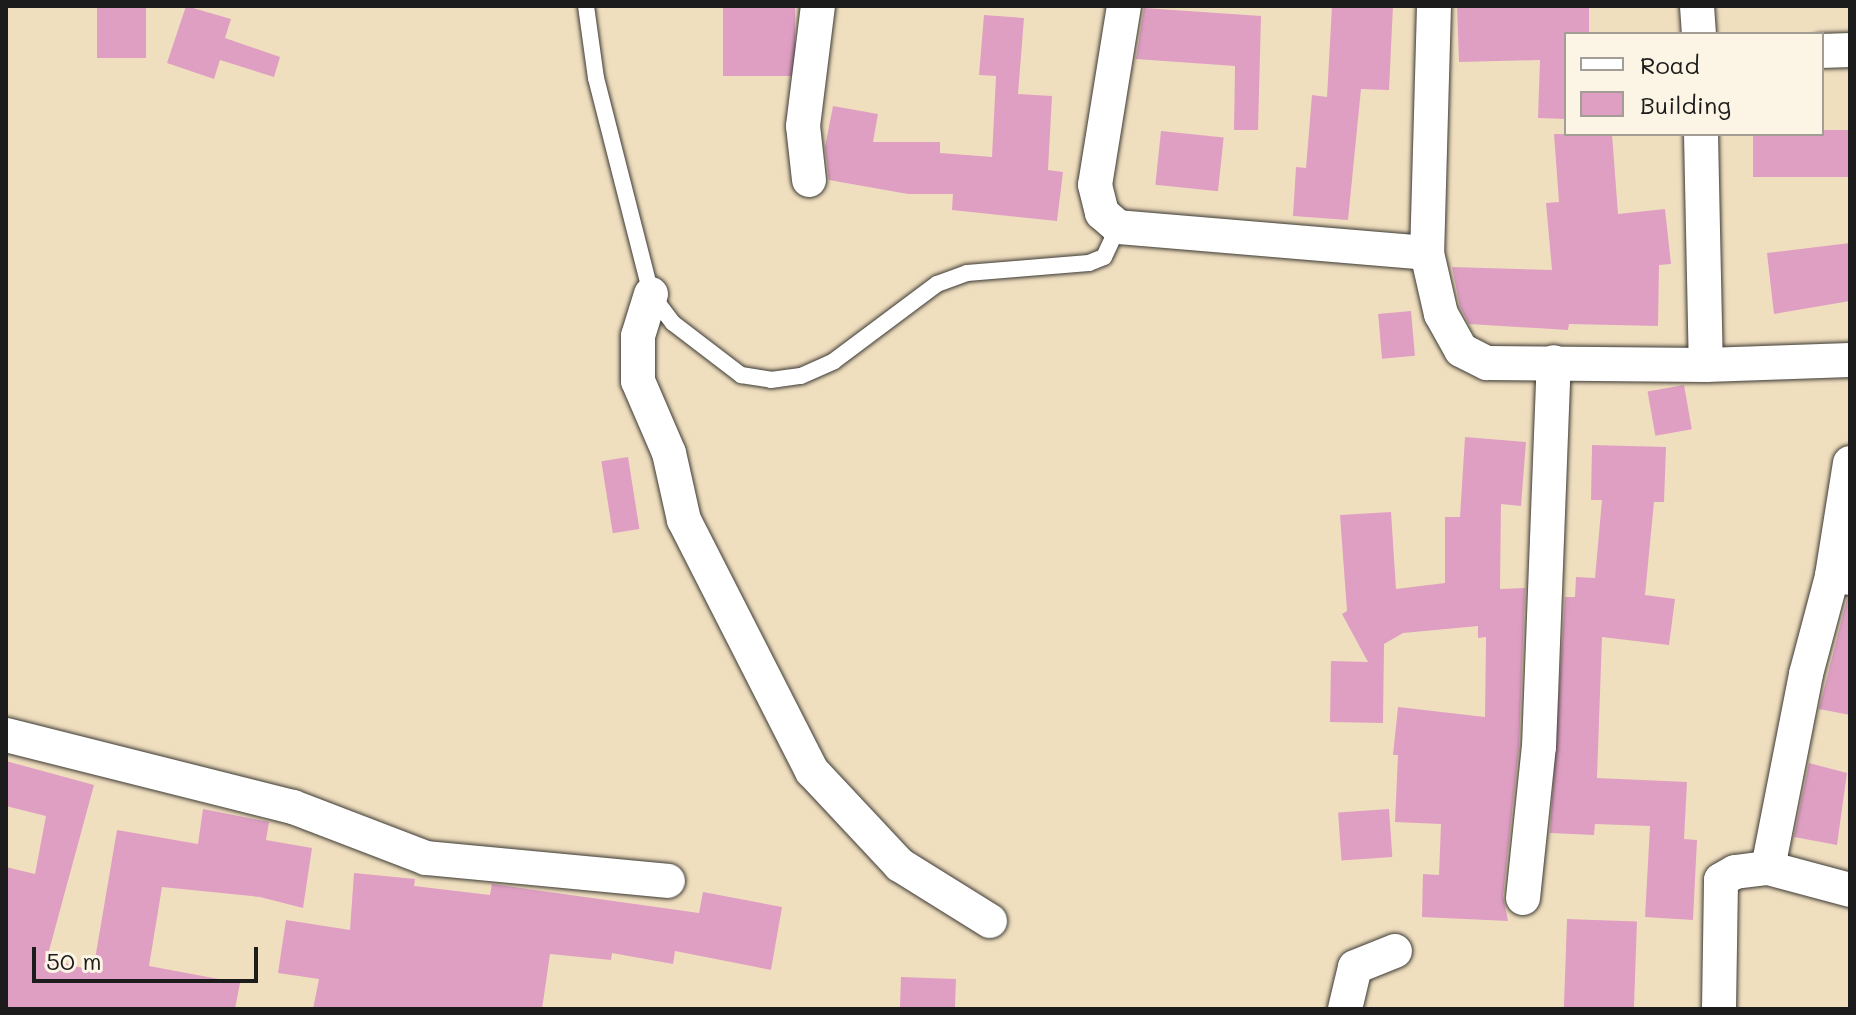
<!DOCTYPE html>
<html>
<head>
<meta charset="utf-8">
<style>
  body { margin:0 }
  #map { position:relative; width:1856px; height:1015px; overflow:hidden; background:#f0dfbf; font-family:Mali,sans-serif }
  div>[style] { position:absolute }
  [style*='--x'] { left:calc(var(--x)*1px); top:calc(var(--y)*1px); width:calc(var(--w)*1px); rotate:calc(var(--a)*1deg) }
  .building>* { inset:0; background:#df9fc3; transform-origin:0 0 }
  .roads { filter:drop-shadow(0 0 2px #3c3934) drop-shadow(0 0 2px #3c3934) }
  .service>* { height:16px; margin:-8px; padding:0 8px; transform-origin:8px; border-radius:8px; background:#fff }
  .minor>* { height:34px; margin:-17px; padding:0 17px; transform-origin:17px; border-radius:17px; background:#fff }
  span { translate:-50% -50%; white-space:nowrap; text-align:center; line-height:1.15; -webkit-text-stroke:7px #fcf5e5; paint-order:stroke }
  .frame { position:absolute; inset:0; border:8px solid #1c1c1c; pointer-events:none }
  .legend { position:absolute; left:1564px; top:32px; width:260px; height:104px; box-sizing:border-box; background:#fcf5e5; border:2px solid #a29e95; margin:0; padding:10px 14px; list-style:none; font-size:24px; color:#1c1c1c }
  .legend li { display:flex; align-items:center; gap:16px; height:40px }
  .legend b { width:40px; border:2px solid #a29e95 }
  .scale { position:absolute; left:32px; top:947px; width:226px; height:36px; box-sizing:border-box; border:4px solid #1c1c1c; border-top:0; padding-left:10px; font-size:24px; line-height:28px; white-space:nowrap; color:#1c1c1c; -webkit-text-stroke:6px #fcf5e5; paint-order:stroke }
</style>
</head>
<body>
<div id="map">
  <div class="building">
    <div style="left:97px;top:6px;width:49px;height:52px"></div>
    <div style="clip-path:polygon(186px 6px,231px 19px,225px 38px,280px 57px,274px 77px,220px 60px,214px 79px,167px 63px)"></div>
    <div style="left:723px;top:6px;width:72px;height:70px"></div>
    <div style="clip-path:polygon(1332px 6px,1393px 6px,1389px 90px,1361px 89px,1348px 220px,1293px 216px,1296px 167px,1306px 168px,1312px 95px,1327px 97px)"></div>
    <div style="clip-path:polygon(1457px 6px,1589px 6px,1589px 34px,1566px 34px,1566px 119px,1538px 118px,1540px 60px,1459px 62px)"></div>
    <div style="clip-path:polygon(1144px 8px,1261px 16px,1258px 130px,1234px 130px,1235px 66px,1136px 59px)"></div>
    <div style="clip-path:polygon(984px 15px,1024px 18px,1018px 94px,1052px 96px,1048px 170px,1063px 172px,1057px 221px,952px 210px,953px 194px,908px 194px,829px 180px,825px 147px,833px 106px,878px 114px,873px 142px,940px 142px,940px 153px,992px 157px,996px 76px,979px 75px)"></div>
    <div style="left:1850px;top:130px;width:47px;height:97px;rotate:90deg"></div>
    <div style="left:1161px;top:131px;width:63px;height:54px;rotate:6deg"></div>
    <div style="clip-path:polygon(1554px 134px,1612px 134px,1618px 214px,1665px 209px,1671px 264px,1659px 265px,1658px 326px,1569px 324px,1568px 330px,1469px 324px,1460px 307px,1452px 267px,1552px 270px,1546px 203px,1559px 202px)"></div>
    <div style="clip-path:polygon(1850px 243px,1850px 301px,1774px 314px,1767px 253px)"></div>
    <div style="left:1411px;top:311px;width:45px;height:33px;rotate:85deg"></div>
    <div style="left:1684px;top:385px;width:45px;height:37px;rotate:80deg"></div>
    <div style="clip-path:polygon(1465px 437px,1526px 442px,1521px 506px,1501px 504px,1500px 589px,1525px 588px,1519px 746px,1503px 896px,1508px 921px,1422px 917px,1423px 874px,1439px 875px,1441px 824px,1395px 822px,1398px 755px,1393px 755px,1398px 707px,1485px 717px,1486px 637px,1478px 638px,1478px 626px,1403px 633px,1384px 644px,1383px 723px,1330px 722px,1331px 661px,1368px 662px,1342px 614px,1347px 611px,1340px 515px,1391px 512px,1396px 589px,1445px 583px,1445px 517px,1460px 517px)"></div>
    <div style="clip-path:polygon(1592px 445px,1666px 447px,1664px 502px,1654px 502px,1645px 595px,1675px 599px,1669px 645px,1602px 637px,1597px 778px,1687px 782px,1684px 839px,1697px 840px,1693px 920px,1645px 917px,1650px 826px,1595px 824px,1594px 835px,1550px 833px,1565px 597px,1575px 597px,1576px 577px,1595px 578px,1602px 500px,1591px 500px)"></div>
    <div style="left:628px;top:457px;width:73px;height:27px;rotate:81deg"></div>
    <div style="clip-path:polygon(1847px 599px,1850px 599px,1850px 715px,1819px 709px)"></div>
    <div style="clip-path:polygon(6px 761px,94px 785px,47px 958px,93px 971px,117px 830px,198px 844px,203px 809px,269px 822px,266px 840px,312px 848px,303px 908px,260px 897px,162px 887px,149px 966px,240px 983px,235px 1009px,6px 1009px,6px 867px,35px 874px,46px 816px,6px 806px)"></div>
    <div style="clip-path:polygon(1809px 763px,1847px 773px,1837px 845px,1794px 837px)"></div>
    <div style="left:1389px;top:809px;width:48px;height:51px;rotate:86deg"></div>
    <div style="clip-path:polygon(354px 873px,415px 879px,414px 886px,490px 895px,492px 884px,699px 913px,703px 892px,782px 907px,771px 970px,675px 951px,673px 964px,612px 953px,611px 960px,550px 954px,542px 1009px,313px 1009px,319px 979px,278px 973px,286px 920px,350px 930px)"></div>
    <div style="left:1567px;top:919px;width:70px;height:90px;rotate:2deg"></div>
    <div style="left:901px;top:977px;width:55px;height:32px;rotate:2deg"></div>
  </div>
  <div class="roads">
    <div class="service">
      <div style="--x:586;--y:6;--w:73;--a:82.1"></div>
      <div style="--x:596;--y:78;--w:223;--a:75.7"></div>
      <div style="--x:651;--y:294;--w:36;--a:53"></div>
      <div style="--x:673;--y:323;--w:86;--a:37.4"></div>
      <div style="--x:741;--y:375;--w:30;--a:9"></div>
      <div style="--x:771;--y:380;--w:30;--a:-8"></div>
      <div style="--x:801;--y:376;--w:36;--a:-24"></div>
      <div style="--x:834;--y:361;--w:129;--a:-36.8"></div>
      <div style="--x:937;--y:284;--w:32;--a:-20"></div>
      <div style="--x:967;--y:273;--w:122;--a:-4.7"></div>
      <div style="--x:1089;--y:263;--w:16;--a:-22"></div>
      <div style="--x:1104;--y:257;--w:33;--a:-65"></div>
    </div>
    <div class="minor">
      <div style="--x:1124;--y:6;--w:181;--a:99.2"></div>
      <div style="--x:1095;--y:185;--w:29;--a:76"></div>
      <div style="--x:1102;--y:213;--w:21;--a:41"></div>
      <div style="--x:1118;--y:227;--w:310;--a:4.8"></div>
      <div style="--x:1434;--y:6;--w:247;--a:91.6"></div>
      <div style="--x:1427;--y:253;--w:63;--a:77.1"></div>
      <div style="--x:1441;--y:314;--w:41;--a:60.9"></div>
      <div style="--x:1461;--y:350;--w:29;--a:27"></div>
      <div style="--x:1487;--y:363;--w:219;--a:0.5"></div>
      <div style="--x:1706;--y:365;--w:144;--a:-2"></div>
      <div style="--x:1697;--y:6;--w:28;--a:86"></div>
      <div style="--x:1822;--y:51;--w:28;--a:-2"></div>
      <div style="--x:1701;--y:134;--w:231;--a:88.8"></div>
      <div style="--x:809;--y:180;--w:54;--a:-96.3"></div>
      <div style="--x:803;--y:126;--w:121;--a:-82.9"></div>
      <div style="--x:651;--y:294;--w:44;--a:107.2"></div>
      <div style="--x:638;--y:336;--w:45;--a:90"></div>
      <div style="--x:638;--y:381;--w:78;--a:66.7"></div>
      <div style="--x:669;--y:453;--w:69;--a:77.4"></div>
      <div style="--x:684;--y:520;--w:282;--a:63"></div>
      <div style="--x:812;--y:771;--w:129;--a:46.9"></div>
      <div style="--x:900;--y:865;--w:106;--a:31.9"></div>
      <div style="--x:1850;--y:463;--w:114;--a:99.1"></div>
      <div style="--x:1832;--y:576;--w:18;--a:6"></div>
      <div style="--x:6;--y:735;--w:296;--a:14.1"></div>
      <div style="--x:293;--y:807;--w:142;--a:21"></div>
      <div style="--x:426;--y:858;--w:243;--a:5.4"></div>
      <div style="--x:1768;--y:868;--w:85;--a:15"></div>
      <div style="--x:1523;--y:898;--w:152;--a:-84"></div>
      <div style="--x:1539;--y:747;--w:385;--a:-87.8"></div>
      <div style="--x:1345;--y:1009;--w:43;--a:-76.6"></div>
      <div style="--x:1355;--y:967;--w:43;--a:-21.8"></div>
      <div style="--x:1719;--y:1009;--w:129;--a:-89.1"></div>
      <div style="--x:1721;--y:880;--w:16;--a:-30"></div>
      <div style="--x:1735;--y:872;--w:33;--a:-7"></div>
      <div style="--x:1768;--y:868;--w:198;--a:-78.9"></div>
      <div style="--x:1806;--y:674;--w:101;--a:-75.1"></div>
    </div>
  </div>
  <div class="frame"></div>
  <ul class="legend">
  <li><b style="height:10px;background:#fff"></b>Road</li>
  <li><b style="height:22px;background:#df9fc3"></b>Building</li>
  </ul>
  <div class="scale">50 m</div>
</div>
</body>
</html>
